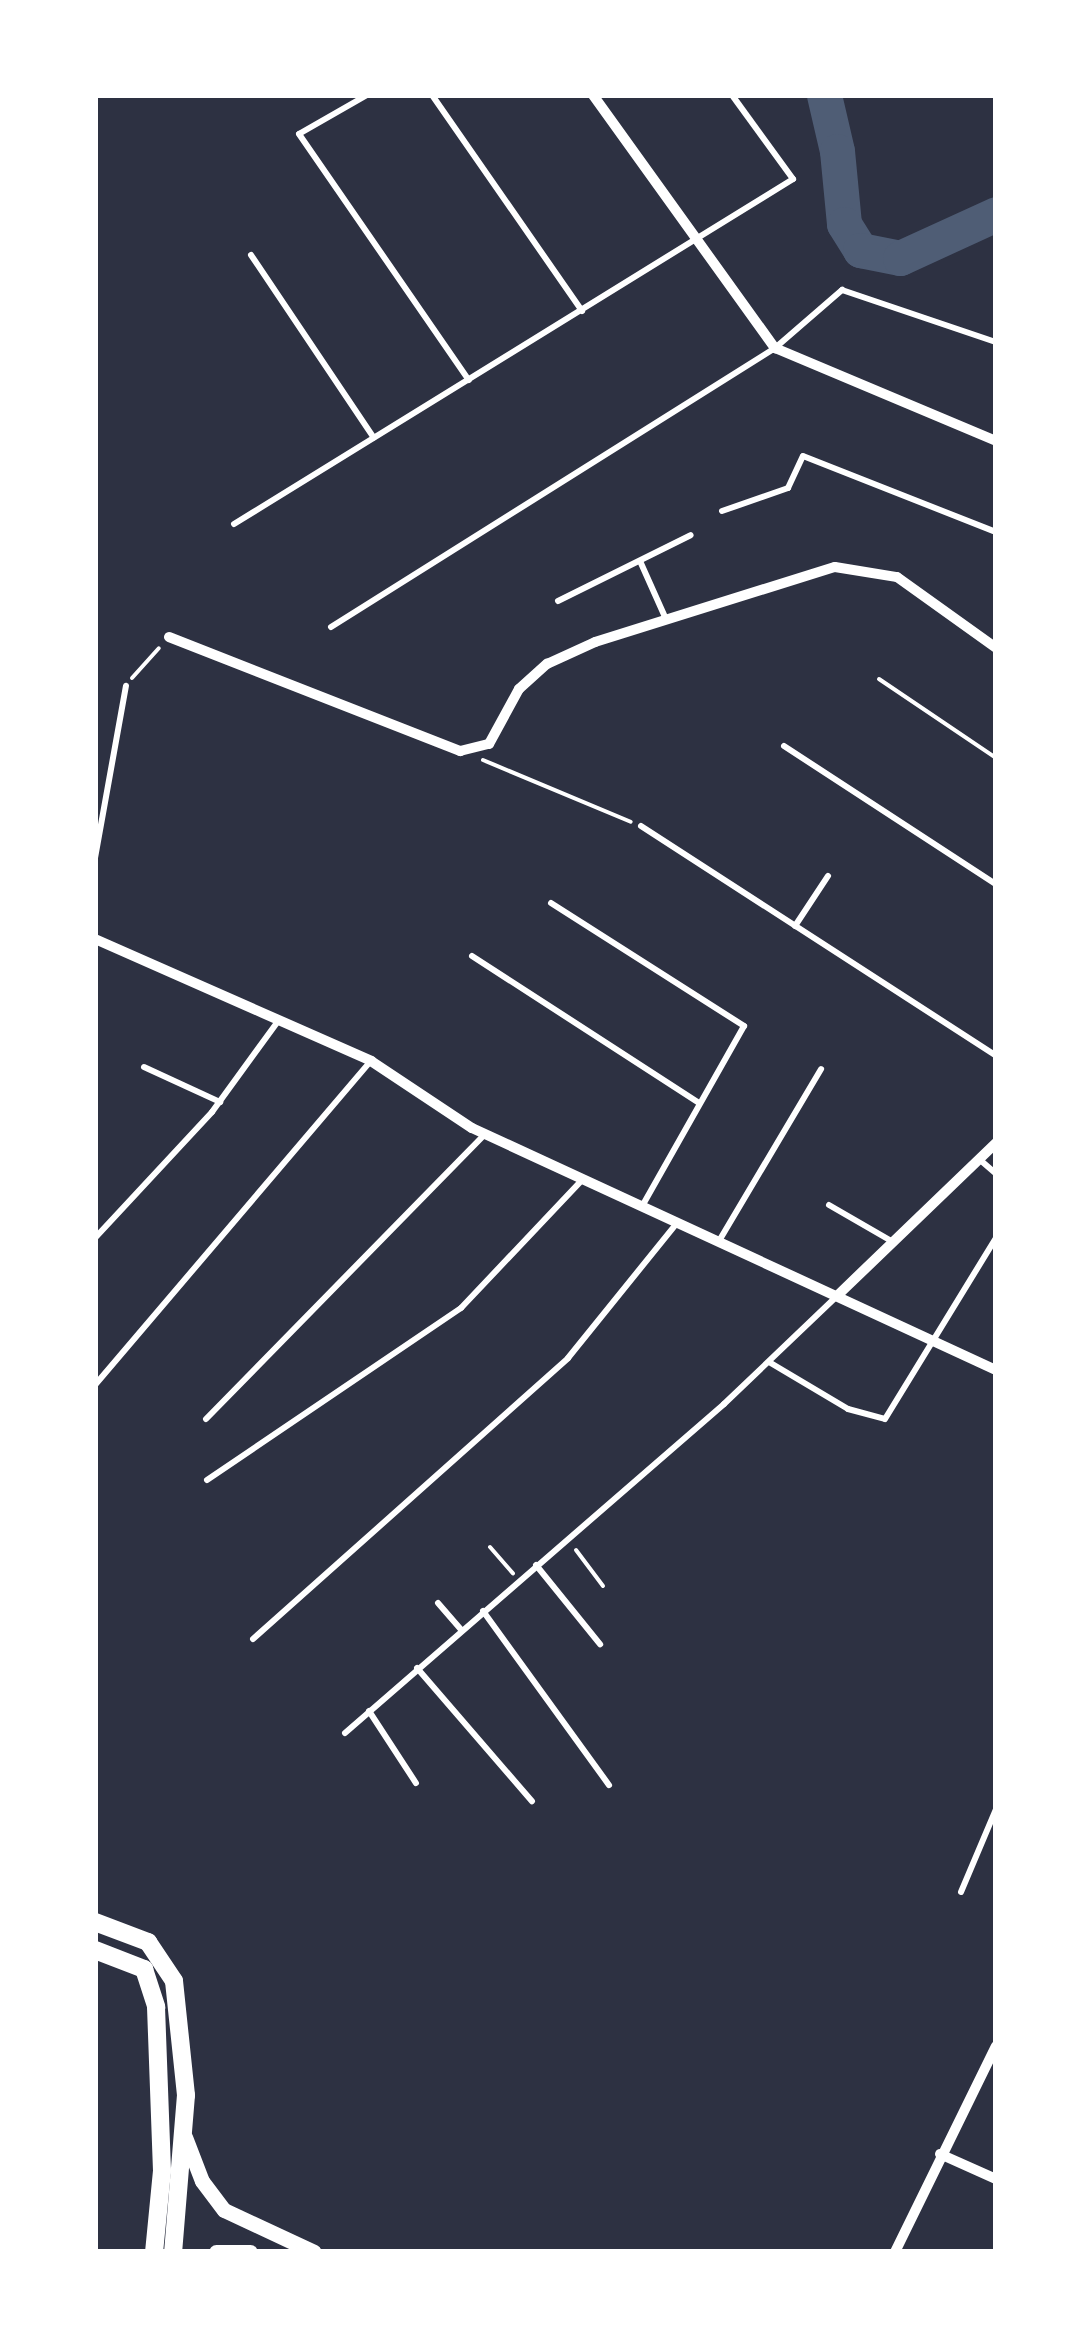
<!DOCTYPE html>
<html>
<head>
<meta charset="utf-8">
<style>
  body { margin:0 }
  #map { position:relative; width:1091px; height:2347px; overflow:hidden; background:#2d3142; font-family:"Noto Sans",sans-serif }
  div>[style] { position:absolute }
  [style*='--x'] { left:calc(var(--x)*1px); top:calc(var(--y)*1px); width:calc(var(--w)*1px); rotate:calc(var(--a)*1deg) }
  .river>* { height:35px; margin:-17.5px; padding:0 17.5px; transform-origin:17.5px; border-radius:17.5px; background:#4f5d75 }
  .path>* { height:4px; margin:-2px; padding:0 2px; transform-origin:2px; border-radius:2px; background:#fff }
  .service>* { height:6px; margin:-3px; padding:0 3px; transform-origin:3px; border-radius:3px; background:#fff }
  .minor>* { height:10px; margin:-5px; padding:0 5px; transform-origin:5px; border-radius:5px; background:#fff }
  .tertiary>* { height:15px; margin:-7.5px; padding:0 7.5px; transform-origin:7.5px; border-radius:7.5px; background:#fff }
  .secondary>* { height:18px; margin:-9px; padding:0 9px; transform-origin:9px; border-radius:9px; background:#fff }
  span { translate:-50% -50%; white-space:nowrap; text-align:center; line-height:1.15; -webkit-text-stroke:10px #fff; paint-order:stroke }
  .frame { position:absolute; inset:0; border:98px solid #fff; pointer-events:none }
</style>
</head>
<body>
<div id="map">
  <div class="river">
    <div style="--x:824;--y:95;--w:57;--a:76.9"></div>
    <div style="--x:837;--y:151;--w:73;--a:84.5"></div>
    <div style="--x:844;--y:224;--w:31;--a:58"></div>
    <div style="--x:860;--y:250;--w:41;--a:11.3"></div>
    <div style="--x:900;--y:258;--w:106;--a:-24.6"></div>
  </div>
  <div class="path">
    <div style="--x:132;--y:678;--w:40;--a:-48"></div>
    <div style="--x:879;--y:679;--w:141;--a:34"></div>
    <div style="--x:483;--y:760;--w:160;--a:22.7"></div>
    <div style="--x:490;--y:1547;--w:35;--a:49"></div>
    <div style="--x:576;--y:1550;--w:45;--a:53.1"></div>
  </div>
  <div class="service">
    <div style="--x:367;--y:95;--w:78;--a:150.2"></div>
    <div style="--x:299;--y:134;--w:299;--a:55.4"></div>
    <div style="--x:432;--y:95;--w:263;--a:55.2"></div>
    <div style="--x:251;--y:255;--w:220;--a:56.1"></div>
    <div style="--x:722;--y:511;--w:70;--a:-19.2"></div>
    <div style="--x:788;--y:488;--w:35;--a:-65"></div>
    <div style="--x:803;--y:456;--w:207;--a:21.5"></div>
    <div style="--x:234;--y:524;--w:657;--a:-31.68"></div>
    <div style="--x:793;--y:179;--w:104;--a:-126"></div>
    <div style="--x:640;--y:561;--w:64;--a:65.9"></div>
    <div style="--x:558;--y:601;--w:148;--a:-26.4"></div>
    <div style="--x:331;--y:627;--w:524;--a:-32.14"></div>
    <div style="--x:775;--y:348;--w:89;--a:-40.9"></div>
    <div style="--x:842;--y:290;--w:163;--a:18.7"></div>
    <div style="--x:784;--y:746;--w:253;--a:33.1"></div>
    <div style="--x:641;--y:826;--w:423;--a:32.9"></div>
    <div style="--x:95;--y:858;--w:175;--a:-79.8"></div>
    <div style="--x:551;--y:903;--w:229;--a:32.5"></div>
    <div style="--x:744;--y:1026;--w:207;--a:119.5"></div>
    <div style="--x:795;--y:926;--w:60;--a:-56.6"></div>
    <div style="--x:472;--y:956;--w:270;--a:32.9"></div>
    <div style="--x:144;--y:1067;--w:84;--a:24.7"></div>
    <div style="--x:979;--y:1159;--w:23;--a:41"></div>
    <div style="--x:829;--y:1205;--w:74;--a:30"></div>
    <div style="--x:95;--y:1238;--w:172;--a:-47.1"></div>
    <div style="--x:212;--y:1112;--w:112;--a:-54"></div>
    <div style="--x:719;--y:1241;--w:200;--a:-59.3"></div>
    <div style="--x:769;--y:1362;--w:92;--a:30.7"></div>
    <div style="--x:848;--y:1409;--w:38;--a:15"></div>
    <div style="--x:885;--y:1419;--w:212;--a:-58.5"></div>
    <div style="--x:95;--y:1385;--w:424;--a:-49.6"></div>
    <div style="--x:206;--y:1419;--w:397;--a:-45.6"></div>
    <div style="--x:207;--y:1480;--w:307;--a:-34.1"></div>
    <div style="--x:461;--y:1308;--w:176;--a:-46.6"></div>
    <div style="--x:536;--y:1565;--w:102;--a:51"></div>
    <div style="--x:438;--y:1603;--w:35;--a:49"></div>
    <div style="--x:483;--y:1611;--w:215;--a:54.1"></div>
    <div style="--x:253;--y:1639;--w:422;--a:-41.7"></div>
    <div style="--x:568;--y:1358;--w:174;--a:-51.1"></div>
    <div style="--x:417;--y:1668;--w:176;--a:49.2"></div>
    <div style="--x:369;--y:1711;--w:86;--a:56.9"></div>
    <div style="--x:345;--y:1733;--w:502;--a:-40.96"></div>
    <div style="--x:724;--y:1404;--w:156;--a:-43.7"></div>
    <div style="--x:961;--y:1892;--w:90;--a:-67.1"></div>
  </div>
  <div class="minor">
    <div style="--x:593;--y:95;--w:312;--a:54.3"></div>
    <div style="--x:775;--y:348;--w:240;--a:22.8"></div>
    <div style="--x:169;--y:637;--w:313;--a:21.4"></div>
    <div style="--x:460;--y:751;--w:30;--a:-14"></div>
    <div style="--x:489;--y:744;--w:63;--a:-61.4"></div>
    <div style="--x:519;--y:689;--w:38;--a:-42"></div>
    <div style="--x:547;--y:664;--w:53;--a:-24.6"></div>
    <div style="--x:595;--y:642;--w:251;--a:-17.4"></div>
    <div style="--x:835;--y:567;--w:63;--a:9.2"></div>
    <div style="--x:897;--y:577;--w:122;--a:35.6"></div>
    <div style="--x:95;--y:939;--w:302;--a:23.8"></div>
    <div style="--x:371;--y:1061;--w:121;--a:33.6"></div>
    <div style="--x:472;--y:1128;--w:577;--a:24.79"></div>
    <div style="--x:839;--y:1294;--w:218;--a:-43.9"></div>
    <div style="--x:940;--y:2154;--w:61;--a:24.1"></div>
    <div style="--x:895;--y:2252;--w:229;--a:-63.9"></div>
  </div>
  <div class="tertiary">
    <div style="--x:185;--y:2137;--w:47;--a:68.9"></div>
    <div style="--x:202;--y:2181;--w:36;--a:53"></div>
    <div style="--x:224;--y:2210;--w:99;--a:25"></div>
    <div style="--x:216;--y:2252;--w:34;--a:0"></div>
  </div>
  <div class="secondary">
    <div style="--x:95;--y:1922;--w:57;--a:20.7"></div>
    <div style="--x:148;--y:1942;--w:47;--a:56.3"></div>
    <div style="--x:174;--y:1981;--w:115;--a:84"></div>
    <div style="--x:186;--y:2095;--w:158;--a:94.7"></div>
    <div style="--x:95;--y:1950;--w:53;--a:21.2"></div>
    <div style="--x:144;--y:1969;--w:40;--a:72"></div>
    <div style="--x:156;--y:2007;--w:164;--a:87.9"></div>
    <div style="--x:162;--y:2171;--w:81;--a:95.6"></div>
  </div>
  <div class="frame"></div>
</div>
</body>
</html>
